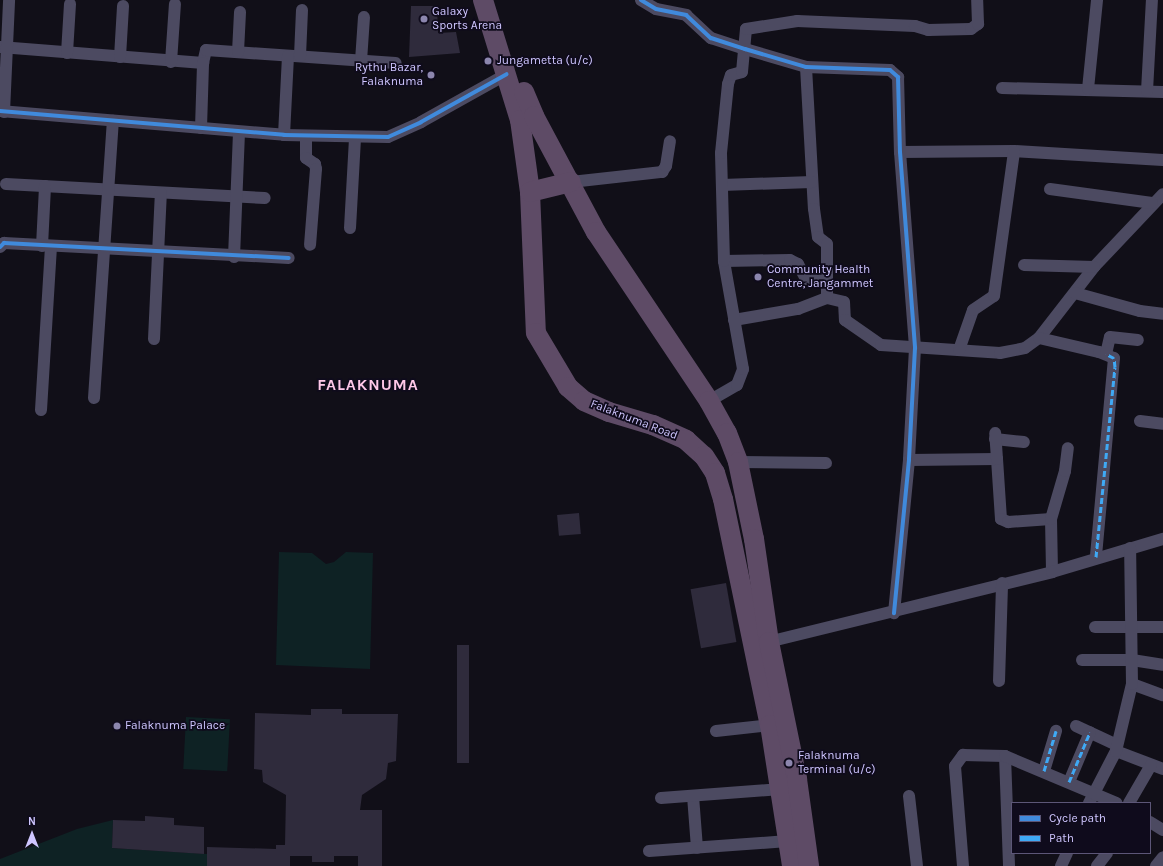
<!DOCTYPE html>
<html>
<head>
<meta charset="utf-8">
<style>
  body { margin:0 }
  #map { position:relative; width:1163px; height:866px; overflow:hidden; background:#110f18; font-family:Karla,sans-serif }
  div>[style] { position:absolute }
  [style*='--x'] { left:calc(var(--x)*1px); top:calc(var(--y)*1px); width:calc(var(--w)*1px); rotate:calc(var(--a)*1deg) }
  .green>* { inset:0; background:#0e2224; transform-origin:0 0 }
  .building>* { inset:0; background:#2f2b3c; transform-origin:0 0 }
  .minor>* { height:12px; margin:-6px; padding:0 6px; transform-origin:6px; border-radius:6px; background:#4c4a61 }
  .trunk>* { height:20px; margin:-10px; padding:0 10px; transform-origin:10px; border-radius:10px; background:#5e4b66 }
  .quiet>* { height:3px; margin-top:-1.5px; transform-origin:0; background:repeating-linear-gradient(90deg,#3fa9f5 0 6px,transparent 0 9px) }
  .cycleway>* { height:4px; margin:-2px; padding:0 2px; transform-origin:2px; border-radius:2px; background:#408adc }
  .dots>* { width:11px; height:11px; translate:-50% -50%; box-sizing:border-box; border:2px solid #0f0b1c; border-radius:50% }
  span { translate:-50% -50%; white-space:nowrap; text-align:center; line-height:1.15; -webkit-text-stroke:3.5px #0f0b1c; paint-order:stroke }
  .poi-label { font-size:12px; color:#cfc6ff }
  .left { translate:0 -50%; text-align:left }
  .right { translate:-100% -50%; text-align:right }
  .street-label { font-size:12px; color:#cfc6ff }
  .district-label { font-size:16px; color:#ffc8e8; font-weight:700; letter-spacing:1px }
  .legend { position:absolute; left:1011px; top:802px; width:140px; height:52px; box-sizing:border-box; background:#0f0b1c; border:1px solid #5c5677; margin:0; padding:5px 7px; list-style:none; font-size:12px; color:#cfc6ff }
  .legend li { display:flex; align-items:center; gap:8px; height:20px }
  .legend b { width:20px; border:1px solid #5c5677 }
  .north { position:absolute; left:12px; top:814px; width:40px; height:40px; -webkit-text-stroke:3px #0f0b1c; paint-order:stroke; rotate:0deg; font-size:11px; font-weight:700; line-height:16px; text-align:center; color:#cfc6ff }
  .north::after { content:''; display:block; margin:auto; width:14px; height:18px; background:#cfc6ff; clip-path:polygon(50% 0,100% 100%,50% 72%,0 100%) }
</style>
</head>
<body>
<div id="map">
  <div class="green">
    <div style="clip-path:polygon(279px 552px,312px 553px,326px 564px,334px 562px,346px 552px,373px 553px,370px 669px,276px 665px)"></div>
    <div style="left:186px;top:717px;width:44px;height:52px;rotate:3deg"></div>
    <div style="clip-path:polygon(113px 820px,112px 848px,207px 854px,207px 866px,0 866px,0 859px,77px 829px)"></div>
  </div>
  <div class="building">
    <div style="clip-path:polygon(411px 6px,437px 6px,438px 33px,456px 32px,460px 53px,409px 57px)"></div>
    <div style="left:579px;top:513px;width:21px;height:22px;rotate:85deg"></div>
    <div style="left:726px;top:583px;width:60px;height:36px;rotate:80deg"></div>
    <div style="left:457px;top:645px;width:12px;height:118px"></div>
    <div style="clip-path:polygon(311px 709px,342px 709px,342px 714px,398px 714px,396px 761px,388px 763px,386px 779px,362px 795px,360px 810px,382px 810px,382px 866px,358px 866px,358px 856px,334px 856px,334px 862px,312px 862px,312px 856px,290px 856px,290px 866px,207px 866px,207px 847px,276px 849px,276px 845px,285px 845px,286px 795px,263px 782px,262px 770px,254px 769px,255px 713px,311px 715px)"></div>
    <div style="clip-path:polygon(145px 816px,174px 818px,174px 825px,204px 827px,204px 854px,112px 848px,113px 820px,145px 821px)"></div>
  </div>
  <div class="minor">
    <div style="--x:641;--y:0;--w:17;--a:31"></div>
    <div style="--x:656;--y:9;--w:31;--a:11"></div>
    <div style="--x:686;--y:15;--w:34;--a:43"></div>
    <div style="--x:711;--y:38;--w:36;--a:18"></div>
    <div style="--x:745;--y:49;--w:64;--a:16.4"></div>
    <div style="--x:806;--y:67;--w:84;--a:2"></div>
    <div style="--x:890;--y:70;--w:11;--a:41"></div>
    <div style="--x:898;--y:77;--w:75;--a:88.5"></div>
    <div style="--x:900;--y:152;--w:197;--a:85.6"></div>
    <div style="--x:915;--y:348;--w:112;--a:93.1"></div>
    <div style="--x:909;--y:460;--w:154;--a:95.6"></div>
    <div style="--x:0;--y:47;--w:204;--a:4.5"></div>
    <div style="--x:203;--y:63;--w:13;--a:-77"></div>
    <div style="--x:206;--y:50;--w:190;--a:3.9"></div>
    <div style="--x:238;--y:52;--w:40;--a:-87.1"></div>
    <div style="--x:67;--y:53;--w:49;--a:-86.5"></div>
    <div style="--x:300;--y:56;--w:46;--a:-87.5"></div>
    <div style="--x:120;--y:57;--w:51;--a:-86.6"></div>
    <div style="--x:361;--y:61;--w:44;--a:-86.1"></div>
    <div style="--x:171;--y:62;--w:58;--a:-86.1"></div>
    <div style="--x:806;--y:67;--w:142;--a:86.8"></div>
    <div style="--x:814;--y:209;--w:28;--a:82"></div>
    <div style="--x:818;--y:237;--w:11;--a:38"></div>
    <div style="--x:827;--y:244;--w:54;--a:90"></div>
    <div style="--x:827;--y:298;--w:17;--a:13"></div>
    <div style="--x:844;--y:302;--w:18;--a:87"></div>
    <div style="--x:845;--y:320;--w:44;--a:34.8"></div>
    <div style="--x:881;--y:345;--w:119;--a:3.8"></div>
    <div style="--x:1000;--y:353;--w:25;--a:-11"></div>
    <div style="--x:1025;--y:348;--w:17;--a:-36"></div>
    <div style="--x:1039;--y:338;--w:90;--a:-52.2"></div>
    <div style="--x:1094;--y:267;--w:100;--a:-46.6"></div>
    <div style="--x:1002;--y:88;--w:161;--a:1.4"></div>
    <div style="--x:1088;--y:89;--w:89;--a:-84.2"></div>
    <div style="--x:1147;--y:91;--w:91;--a:-86.9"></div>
    <div style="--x:0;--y:111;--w:285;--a:4.8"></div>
    <div style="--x:284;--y:135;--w:104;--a:1.1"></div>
    <div style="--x:388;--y:137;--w:36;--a:-24"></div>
    <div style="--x:421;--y:122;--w:98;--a:-29.2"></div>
    <div style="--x:4;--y:112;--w:112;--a:-87.4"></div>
    <div style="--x:201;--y:128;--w:65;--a:-88.2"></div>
    <div style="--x:284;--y:135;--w:79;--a:-87.1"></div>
    <div style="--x:306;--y:136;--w:22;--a:90"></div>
    <div style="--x:306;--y:158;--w:11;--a:34"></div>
    <div style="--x:315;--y:164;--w:5;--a:79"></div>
    <div style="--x:316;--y:169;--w:76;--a:94.5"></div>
    <div style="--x:900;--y:152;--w:114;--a:-0.5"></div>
    <div style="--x:1014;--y:151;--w:149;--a:3.5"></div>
    <div style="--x:571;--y:182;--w:92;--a:-6.3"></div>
    <div style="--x:662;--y:172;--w:7;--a:-56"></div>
    <div style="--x:666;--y:166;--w:25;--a:-81"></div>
    <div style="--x:6;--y:184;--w:259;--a:3.1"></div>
    <div style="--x:722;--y:185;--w:90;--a:-1.9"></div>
    <div style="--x:1050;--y:189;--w:103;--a:7.8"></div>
    <div style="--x:350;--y:228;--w:90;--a:-86.8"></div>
    <div style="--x:42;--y:246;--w:60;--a:-87.1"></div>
    <div style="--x:0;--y:247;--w:6;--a:-45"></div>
    <div style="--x:4;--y:243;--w:285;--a:3"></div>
    <div style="--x:234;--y:257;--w:125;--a:-87.7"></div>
    <div style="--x:724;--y:261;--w:66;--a:-0.9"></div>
    <div style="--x:790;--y:260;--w:9;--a:27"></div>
    <div style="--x:798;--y:264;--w:17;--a:62"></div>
    <div style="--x:806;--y:279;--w:20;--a:3"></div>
    <div style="--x:1024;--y:265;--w:70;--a:1.6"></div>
    <div style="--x:1075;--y:293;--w:67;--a:15.5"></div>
    <div style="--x:1140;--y:311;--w:23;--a:7"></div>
    <div style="--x:734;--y:320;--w:65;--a:-9.8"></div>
    <div style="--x:798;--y:309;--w:31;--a:-21"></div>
    <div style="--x:1039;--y:338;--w:62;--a:13.1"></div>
    <div style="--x:1099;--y:352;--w:16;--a:22"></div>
    <div style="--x:1114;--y:358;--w:200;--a:95.2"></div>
    <div style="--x:154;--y:339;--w:146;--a:-87.3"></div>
    <div style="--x:959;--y:350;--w:42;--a:-70.7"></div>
    <div style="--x:973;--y:310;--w:25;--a:-34"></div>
    <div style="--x:994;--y:296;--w:146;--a:-82.1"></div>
    <div style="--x:1106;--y:354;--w:17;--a:-77"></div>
    <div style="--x:1110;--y:337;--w:28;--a:6"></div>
    <div style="--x:94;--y:398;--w:278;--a:-86.1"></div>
    <div style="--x:709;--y:401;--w:32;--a:-30"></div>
    <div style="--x:737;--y:385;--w:17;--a:-69"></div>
    <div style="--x:743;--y:369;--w:110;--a:-100"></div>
    <div style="--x:724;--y:261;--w:108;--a:-91.6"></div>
    <div style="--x:721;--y:153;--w:69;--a:-84.2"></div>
    <div style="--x:728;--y:84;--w:9;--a:-72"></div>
    <div style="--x:731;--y:75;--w:11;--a:-15"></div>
    <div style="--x:742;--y:72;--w:43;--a:-84.7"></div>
    <div style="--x:746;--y:29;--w:52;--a:-8.9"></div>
    <div style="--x:797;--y:21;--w:118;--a:2.4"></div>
    <div style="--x:915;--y:26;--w:14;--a:17"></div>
    <div style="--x:928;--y:30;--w:43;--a:-1.3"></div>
    <div style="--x:971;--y:29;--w:9;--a:-36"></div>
    <div style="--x:978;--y:24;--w:24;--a:-92"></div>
    <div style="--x:41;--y:410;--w:163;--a:-86.5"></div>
    <div style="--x:1140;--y:421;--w:23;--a:7"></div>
    <div style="--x:995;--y:439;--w:29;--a:6"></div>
    <div style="--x:997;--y:459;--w:60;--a:86.2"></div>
    <div style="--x:1001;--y:519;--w:8;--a:23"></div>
    <div style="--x:1008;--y:522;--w:43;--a:-4"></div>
    <div style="--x:1051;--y:519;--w:53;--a:88.9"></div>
    <div style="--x:909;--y:460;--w:88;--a:-0.7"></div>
    <div style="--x:997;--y:459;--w:26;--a:-94"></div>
    <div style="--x:738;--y:462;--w:88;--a:0.7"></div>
    <div style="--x:1051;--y:519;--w:50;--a:-73.7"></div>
    <div style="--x:1065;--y:471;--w:23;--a:-83"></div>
    <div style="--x:1095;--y:627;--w:68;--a:0"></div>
    <div style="--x:764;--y:643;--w:297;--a:-13.8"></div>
    <div style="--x:1052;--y:572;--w:116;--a:-16.6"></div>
    <div style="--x:1082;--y:660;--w:50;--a:0"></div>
    <div style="--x:1132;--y:660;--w:31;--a:9"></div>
    <div style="--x:999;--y:681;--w:98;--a:-88.2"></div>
    <div style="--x:1132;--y:684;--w:33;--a:20"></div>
    <div style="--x:1076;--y:726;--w:45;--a:24.9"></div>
    <div style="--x:716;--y:731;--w:54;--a:-6.3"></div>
    <div style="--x:1116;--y:751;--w:50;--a:21"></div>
    <div style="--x:1005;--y:756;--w:110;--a:87.9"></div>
    <div style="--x:1044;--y:771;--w:42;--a:-73.3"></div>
    <div style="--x:1069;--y:782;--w:54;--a:-67.2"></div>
    <div style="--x:693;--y:796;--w:52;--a:85.6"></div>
    <div style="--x:909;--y:796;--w:70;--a:83.5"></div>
    <div style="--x:661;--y:798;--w:120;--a:-4.3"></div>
    <div style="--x:1089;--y:803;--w:59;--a:-62.6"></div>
    <div style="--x:1116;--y:751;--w:69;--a:-76.6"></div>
    <div style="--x:1132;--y:684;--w:136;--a:-90.8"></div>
    <div style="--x:1129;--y:803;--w:44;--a:-59.9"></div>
    <div style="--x:1150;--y:822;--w:15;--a:32"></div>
    <div style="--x:649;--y:851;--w:139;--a:-4.1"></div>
    <div style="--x:963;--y:866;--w:100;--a:-94.6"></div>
    <div style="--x:955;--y:766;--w:14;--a:-54"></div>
    <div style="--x:963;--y:755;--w:42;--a:1.4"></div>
    <div style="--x:1005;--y:756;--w:121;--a:22.9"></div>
    <div style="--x:1061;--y:866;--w:14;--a:-65"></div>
    <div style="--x:1097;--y:866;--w:16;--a:-52"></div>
    <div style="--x:1156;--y:866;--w:11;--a:-52"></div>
  </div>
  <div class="trunk">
    <div style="--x:483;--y:0;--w:126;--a:72.9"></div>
    <div style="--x:520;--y:120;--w:73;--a:82.1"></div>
    <div style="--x:530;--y:192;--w:141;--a:87.6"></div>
    <div style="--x:536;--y:333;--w:63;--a:59.3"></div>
    <div style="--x:568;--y:387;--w:21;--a:41"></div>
    <div style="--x:584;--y:401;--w:27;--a:24"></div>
    <div style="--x:609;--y:412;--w:46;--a:16.5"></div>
    <div style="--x:653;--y:425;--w:36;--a:24"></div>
    <div style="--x:686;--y:440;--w:24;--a:42"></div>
    <div style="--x:704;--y:456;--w:20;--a:57"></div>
    <div style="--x:715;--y:473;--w:27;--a:73"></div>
    <div style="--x:723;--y:499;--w:231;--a:78.3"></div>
    <div style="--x:770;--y:725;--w:143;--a:81.1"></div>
    <div style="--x:524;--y:92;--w:26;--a:67"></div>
    <div style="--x:534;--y:116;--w:132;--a:61.9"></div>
    <div style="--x:596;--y:232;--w:203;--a:56.2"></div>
    <div style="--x:709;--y:401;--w:37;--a:61"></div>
    <div style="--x:727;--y:433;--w:31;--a:69"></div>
    <div style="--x:738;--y:462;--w:79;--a:78.3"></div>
    <div style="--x:754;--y:539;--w:104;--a:81.7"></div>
    <div style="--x:769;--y:642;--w:140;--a:78.4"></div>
    <div style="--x:797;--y:779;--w:88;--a:82.1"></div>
    <div style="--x:530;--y:192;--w:42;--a:-13.7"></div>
  </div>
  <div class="quiet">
    <div style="--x:1096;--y:557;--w:191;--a:-84.3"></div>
    <div style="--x:1115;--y:367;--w:9;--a:-96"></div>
    <div style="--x:1114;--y:358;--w:9;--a:-153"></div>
    <div style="--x:1044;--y:771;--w:42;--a:-73.3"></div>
    <div style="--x:1069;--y:782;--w:54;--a:-67.2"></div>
  </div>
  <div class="cycleway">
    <div style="--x:641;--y:0;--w:17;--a:31"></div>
    <div style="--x:656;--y:9;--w:31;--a:11"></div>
    <div style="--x:686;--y:15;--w:34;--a:43"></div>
    <div style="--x:711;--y:38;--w:36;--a:18"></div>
    <div style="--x:745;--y:49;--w:64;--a:16.4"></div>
    <div style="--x:806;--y:67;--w:84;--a:2"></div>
    <div style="--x:890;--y:70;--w:11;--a:41"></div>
    <div style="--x:898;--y:77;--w:75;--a:88.5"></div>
    <div style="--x:900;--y:152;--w:197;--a:85.6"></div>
    <div style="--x:915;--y:348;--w:112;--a:93.1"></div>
    <div style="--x:909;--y:460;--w:154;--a:95.6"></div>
    <div style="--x:0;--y:111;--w:285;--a:4.8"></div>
    <div style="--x:284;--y:135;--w:104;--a:1.1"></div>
    <div style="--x:388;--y:137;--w:36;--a:-24"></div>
    <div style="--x:421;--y:122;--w:98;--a:-29.2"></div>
    <div style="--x:0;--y:247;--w:6;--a:-45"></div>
    <div style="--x:4;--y:243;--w:285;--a:3"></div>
  </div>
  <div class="dots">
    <div style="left:424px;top:19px;background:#8c86ae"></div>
    <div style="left:488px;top:61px;background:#8c86ae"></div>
    <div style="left:431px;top:75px;background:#8c86ae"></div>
    <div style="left:758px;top:277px;background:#8c86ae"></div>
    <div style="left:117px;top:726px;background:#8c86ae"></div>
    <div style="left:789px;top:763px;background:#8c86ae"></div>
  </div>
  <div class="poi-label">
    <span class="left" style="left:432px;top:19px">Galaxy<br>Sports Arena</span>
    <span class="left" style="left:497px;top:61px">Jungametta (u/c)</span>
    <span class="right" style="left:423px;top:75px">Rythu Bazar,<br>Falaknuma</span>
    <span class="left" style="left:767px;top:277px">Community Health<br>Centre, Jangammet</span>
    <span class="left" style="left:125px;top:726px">Falaknuma Palace</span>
    <span class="left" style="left:798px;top:763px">Falaknuma<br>Terminal (u/c)</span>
  </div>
  <div class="street-label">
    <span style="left:634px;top:420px;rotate:21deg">Falaknuma Road</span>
  </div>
  <div class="district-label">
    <span style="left:368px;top:385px">FALAKNUMA</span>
  </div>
  <ul class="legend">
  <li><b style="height:5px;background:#408adc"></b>Cycle path</li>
  <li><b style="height:5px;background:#3fa9f5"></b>Path</li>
  </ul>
  <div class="north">N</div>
</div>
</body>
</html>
